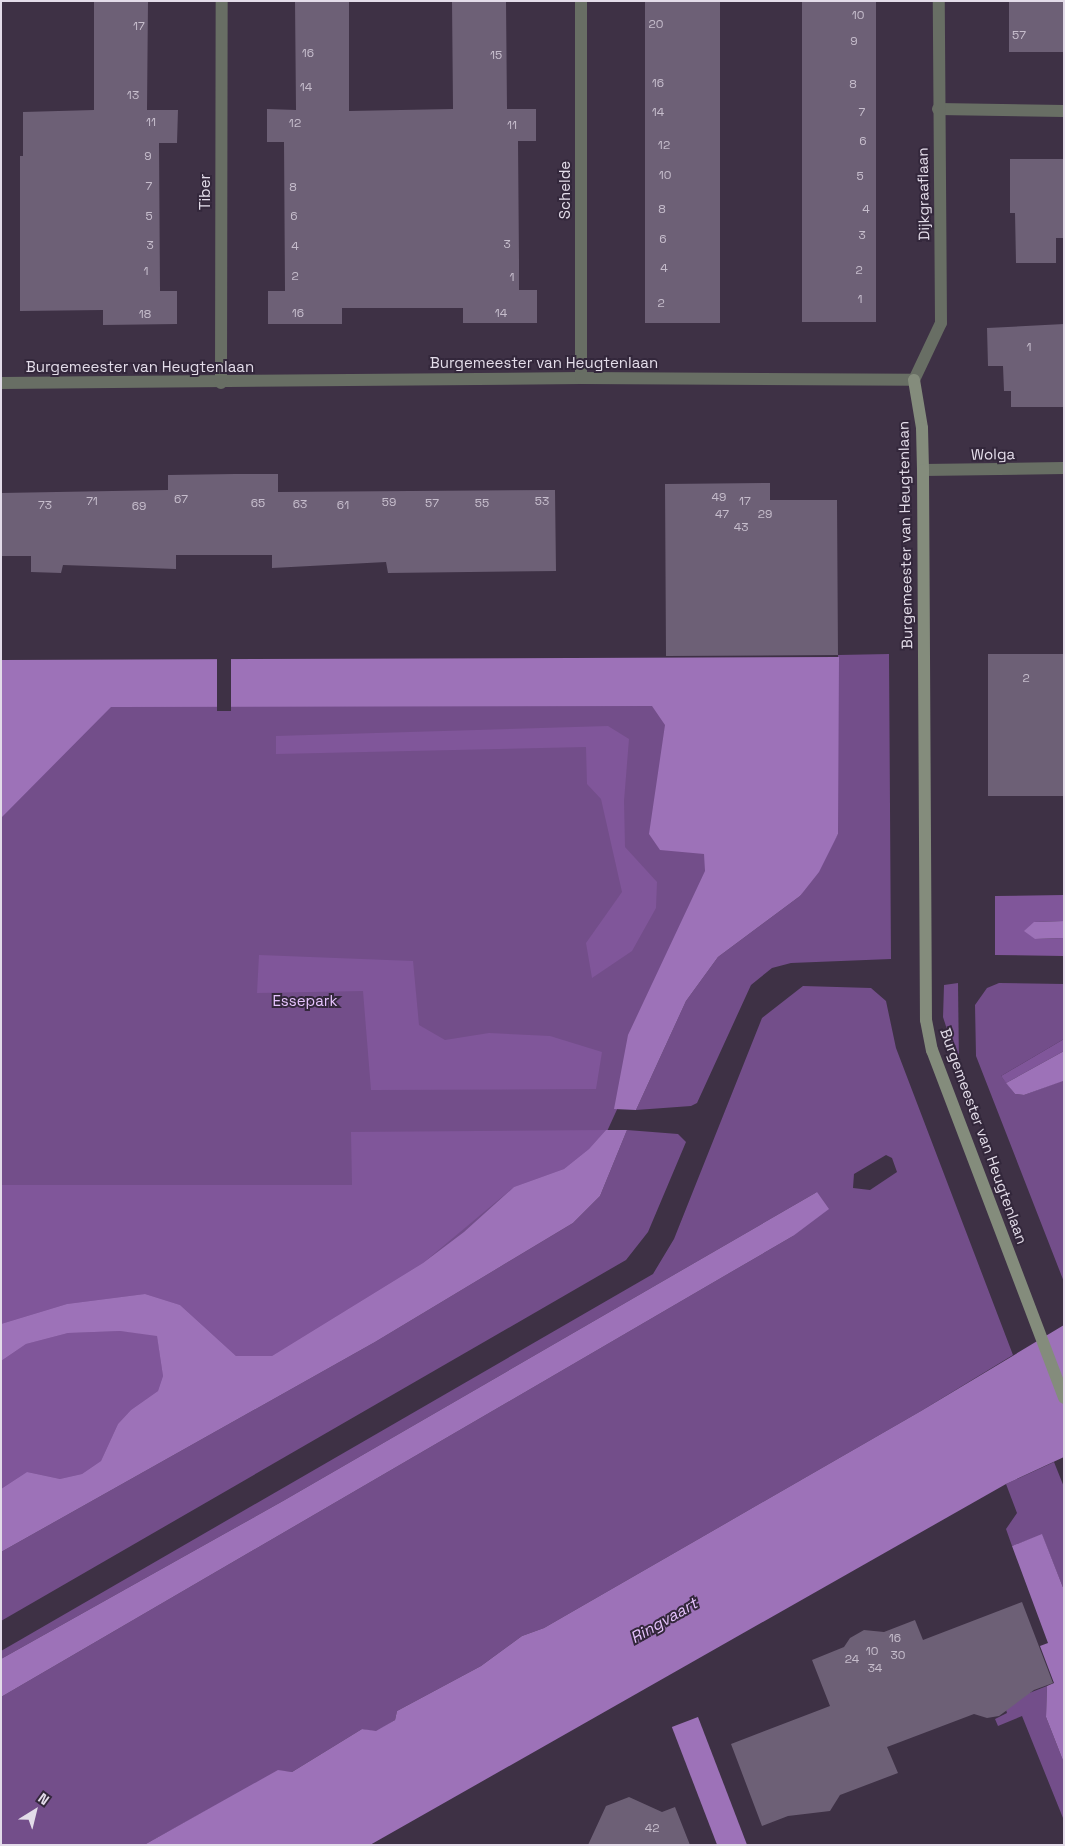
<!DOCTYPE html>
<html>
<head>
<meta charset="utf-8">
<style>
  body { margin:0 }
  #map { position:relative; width:1065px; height:1846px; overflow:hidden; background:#3e3145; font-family:"Space Grotesk",sans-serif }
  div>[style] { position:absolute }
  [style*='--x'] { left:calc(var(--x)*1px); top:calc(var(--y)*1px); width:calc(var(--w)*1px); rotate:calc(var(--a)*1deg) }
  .green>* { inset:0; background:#734e8a }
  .forest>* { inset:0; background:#80569a }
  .water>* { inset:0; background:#9d72b8; transform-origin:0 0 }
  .pier>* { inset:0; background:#3e3145; transform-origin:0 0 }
  .building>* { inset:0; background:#6d6076; transform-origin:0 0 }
  .street>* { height:12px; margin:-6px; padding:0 6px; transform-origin:6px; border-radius:6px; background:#686e64 }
  .secondary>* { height:12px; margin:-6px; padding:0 6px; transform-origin:6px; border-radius:6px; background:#848c7c }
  span { translate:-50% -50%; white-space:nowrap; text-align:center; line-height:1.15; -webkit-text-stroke:4px #33273b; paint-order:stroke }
  .number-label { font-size:12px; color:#c6bdcc }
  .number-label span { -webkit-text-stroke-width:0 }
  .street-label { font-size:15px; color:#e3dce9 }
  .park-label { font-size:15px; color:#e6c3fd }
  .water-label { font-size:16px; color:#e6c3fd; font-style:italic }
  .frame { position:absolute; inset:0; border:2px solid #e3dce9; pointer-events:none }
  .north { position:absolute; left:10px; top:1786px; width:50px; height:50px; -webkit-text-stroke:4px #33273b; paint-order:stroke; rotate:36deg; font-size:14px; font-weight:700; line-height:20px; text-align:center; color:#e3dce9 }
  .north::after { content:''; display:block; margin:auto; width:18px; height:22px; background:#e3dce9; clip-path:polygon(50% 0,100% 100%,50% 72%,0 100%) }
</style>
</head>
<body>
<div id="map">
  <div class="green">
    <div style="clip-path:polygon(889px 654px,891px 959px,791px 963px,772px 968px,751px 985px,697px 1103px,691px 1106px,636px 1110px,686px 1001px,718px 957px,800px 896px,838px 834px,838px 655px)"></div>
    <div style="clip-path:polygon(806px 694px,579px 1193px,1px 1524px,1px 699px)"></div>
    <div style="clip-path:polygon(958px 983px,959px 1067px,943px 1017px,944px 985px)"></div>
    <div style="clip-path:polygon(999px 983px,1064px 984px,1064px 1039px,1001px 1076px,1015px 1094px,1024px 1095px,1064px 1080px,1064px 1282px,976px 1056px,975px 1005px,987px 988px)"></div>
    <div style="clip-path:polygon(evenodd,803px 986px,871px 988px,886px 1001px,896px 1048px,1013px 1355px,921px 1411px,544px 1628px,522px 1636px,481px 1666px,397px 1711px,395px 1720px,376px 1732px,362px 1729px,292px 1772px,278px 1771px,144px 1845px,1px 1845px,1px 1697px,793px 1236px,817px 1192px,283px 1501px,1px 1659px,1px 1651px,653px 1274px,674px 1239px,762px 1018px,803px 986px,886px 1155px,892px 1158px,897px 1172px,870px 1190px,853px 1188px,854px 1174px,886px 1155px)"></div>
    <div style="clip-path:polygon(627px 1130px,678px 1134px,686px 1142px,648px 1232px,626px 1260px,1px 1621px,1px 1552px,375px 1342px,573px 1223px,600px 1196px)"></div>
    <div style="clip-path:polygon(1054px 1462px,1064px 1487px,1064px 1590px,1042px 1535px,1012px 1546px,1006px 1529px,1017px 1513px,1006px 1484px)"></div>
    <div style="clip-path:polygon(1047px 1686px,1046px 1717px,1064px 1763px,1063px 1818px,1022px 1716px,998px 1726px,995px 1719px,1007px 1713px,1004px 1703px)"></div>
  </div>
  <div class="forest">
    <div style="clip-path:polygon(608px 726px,629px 739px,624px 801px,625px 847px,657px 882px,656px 908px,632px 951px,592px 978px,586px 943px,622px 892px,601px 799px,587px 784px,586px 747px,276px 754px,276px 736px)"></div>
    <div style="clip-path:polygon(1064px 895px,1064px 921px,1034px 922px,1035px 939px,1064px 938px,1064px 956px,995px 955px,995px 896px)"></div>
    <div style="clip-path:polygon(259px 955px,413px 961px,419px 1025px,445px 1040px,489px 1033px,550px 1036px,602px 1052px,596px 1089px,371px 1090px,363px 991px,257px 993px)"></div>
    <div style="clip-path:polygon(1064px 1039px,1064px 1051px,1006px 1083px,1001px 1076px)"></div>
    <div style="clip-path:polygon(606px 1130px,589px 1149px,564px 1169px,514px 1187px,423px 1263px,272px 1356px,236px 1356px,180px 1305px,145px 1294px,67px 1304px,1px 1324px,1px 1185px,352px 1185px,351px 1132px)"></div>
    <div style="clip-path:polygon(120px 1331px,157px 1335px,163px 1376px,158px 1391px,131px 1410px,118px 1424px,101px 1461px,82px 1474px,60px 1479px,27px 1472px,1px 1489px,1px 1361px,26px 1344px,68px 1333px)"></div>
  </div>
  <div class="water">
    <div style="clip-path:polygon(839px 657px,838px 834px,819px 872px,800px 896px,718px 957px,686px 1001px,636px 1110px,614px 1109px,628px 1035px,705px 871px,704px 854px,660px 850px,649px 834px,665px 725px,652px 706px,111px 707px,1px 818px,1px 660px)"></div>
    <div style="clip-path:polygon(1064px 921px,1064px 938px,1035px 939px,1024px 931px,1034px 922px)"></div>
    <div style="clip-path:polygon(1064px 1051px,1063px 1081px,1024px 1095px,1015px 1094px,1006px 1083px)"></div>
    <div style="clip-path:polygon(606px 1130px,627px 1130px,600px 1196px,573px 1223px,375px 1342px,1px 1552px,1px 1489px,27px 1472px,60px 1479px,82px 1474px,101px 1461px,118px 1424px,131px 1410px,158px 1391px,163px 1376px,157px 1336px,120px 1331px,68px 1333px,26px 1344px,1px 1361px,1px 1324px,67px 1304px,145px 1294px,180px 1305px,236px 1356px,272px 1356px,423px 1263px,464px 1232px,514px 1187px,564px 1169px,589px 1149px)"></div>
    <div style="clip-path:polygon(817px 1192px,829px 1209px,793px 1236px,1px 1697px,1px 1659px,283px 1501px)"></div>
    <div style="clip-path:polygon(1064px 1325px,1064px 1457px,1006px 1484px,370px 1845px,144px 1845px,278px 1770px,292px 1772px,362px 1729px,376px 1731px,395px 1720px,397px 1711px,481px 1666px,522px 1636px,544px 1628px,921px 1411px)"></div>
    <div style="clip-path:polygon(1042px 1534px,1064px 1590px,1064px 1763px,1046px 1717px,1047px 1686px,1054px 1683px,1040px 1646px,1048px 1643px,1012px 1546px)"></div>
    <div style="left:698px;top:1717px;width:137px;height:28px;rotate:69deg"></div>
  </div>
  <div class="pier">
    <div style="left:231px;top:656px;width:55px;height:14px;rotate:90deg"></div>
  </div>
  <div class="building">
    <div style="clip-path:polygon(94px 1px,148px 1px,147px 110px,178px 110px,177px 143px,159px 143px,160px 291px,177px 291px,177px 324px,103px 325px,103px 310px,20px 311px,20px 156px,23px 156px,23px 112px,94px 110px)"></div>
    <div style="clip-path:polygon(295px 1px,349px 1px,349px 111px,453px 109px,452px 1px,506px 1px,507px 109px,536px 109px,536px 141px,518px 141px,519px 261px,519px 290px,537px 290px,537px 323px,463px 323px,463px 308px,342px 308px,342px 324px,268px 324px,268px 291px,285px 291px,284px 142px,267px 142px,267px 109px,296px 110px)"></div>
    <div style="left:645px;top:1px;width:75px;height:322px"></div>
    <div style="left:802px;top:1px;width:74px;height:321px"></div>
    <div style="left:1009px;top:1px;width:55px;height:51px"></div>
    <div style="clip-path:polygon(1010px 159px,1064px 159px,1064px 238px,1056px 238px,1056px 263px,1016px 263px,1015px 213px,1010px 213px)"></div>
    <div style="clip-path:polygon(1064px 324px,1064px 407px,1011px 407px,1011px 391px,1004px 391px,1003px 366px,988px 366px,987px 328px)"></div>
    <div style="clip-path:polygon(235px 474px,278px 474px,278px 492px,555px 490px,556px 571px,388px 573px,386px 562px,272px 568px,272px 555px,176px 555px,176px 569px,63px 565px,61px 573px,31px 572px,31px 556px,1px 556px,1px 493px,168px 490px,168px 475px)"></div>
    <div style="clip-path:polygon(770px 483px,770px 500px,837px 500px,838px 655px,666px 656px,665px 484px)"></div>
    <div style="left:1064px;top:654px;width:142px;height:76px;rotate:90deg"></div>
    <div style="clip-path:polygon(1022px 1602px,1053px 1683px,1034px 1690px,999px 1716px,987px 1718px,974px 1714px,887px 1747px,898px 1773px,840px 1795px,830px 1811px,788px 1816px,762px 1826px,731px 1744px,830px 1706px,812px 1660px,844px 1647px,850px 1638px,864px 1630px,884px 1632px,915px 1620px,923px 1640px)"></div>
    <div style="clip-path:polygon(629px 1797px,662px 1812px,675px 1807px,690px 1845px,588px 1845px,606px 1806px)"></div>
  </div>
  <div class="street">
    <div style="--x:938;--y:109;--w:126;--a:0.9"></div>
    <div style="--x:581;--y:378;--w:377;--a:-90"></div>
    <div style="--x:1;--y:383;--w:580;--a:-0.49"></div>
    <div style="--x:581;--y:378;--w:333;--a:0.3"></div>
    <div style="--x:914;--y:380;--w:63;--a:-64.7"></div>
    <div style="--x:941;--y:323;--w:322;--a:-90.4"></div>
    <div style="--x:221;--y:383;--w:382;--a:-89.9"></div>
    <div style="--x:923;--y:470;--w:141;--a:-0.8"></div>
  </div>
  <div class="secondary">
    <div style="--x:914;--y:380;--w:49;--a:80.5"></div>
    <div style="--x:922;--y:428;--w:42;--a:88.6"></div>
    <div style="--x:923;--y:470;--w:550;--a:89.69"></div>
    <div style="--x:926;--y:1020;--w:31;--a:79"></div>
    <div style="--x:932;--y:1050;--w:372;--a:69.2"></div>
  </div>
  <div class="number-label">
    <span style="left:858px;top:16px">10</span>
    <span style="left:656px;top:25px">20</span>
    <span style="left:139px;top:27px">17</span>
    <span style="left:1019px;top:36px">57</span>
    <span style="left:854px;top:42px">9</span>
    <span style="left:308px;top:54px">16</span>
    <span style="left:496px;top:56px">15</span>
    <span style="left:658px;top:84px">16</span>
    <span style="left:853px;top:85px">8</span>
    <span style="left:306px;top:88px">14</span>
    <span style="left:133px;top:96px">13</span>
    <span style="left:658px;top:113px">14</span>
    <span style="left:862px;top:113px">7</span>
    <span style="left:151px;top:123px">11</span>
    <span style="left:295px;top:124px">12</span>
    <span style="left:512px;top:126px">11</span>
    <span style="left:863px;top:142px">6</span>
    <span style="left:664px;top:146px">12</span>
    <span style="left:148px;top:157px">9</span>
    <span style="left:665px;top:176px">10</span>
    <span style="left:860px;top:177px">5</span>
    <span style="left:149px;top:187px">7</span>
    <span style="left:293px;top:188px">8</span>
    <span style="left:662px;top:210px">8</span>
    <span style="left:866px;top:210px">4</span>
    <span style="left:149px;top:217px">5</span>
    <span style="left:294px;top:217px">6</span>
    <span style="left:862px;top:236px">3</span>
    <span style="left:663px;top:240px">6</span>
    <span style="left:507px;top:245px">3</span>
    <span style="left:150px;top:246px">3</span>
    <span style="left:295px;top:247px">4</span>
    <span style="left:664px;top:269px">4</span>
    <span style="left:859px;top:271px">2</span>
    <span style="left:146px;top:272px">1</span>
    <span style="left:295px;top:277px">2</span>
    <span style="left:512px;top:278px">1</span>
    <span style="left:860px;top:300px">1</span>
    <span style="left:661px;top:304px">2</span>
    <span style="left:298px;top:314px">16</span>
    <span style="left:501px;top:314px">14</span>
    <span style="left:145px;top:315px">18</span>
    <span style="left:1029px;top:348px">1</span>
    <span style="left:719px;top:498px">49</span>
    <span style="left:181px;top:500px">67</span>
    <span style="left:92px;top:502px">71</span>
    <span style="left:542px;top:502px">53</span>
    <span style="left:745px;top:502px">17</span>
    <span style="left:389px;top:503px">59</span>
    <span style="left:258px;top:504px">65</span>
    <span style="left:432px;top:504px">57</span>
    <span style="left:482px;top:504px">55</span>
    <span style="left:300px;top:505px">63</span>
    <span style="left:45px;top:506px">73</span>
    <span style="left:343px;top:506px">61</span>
    <span style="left:139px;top:507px">69</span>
    <span style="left:722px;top:515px">47</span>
    <span style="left:765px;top:515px">29</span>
    <span style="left:741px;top:528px">43</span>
    <span style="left:1026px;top:679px">2</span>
    <span style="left:895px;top:1639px">16</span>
    <span style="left:872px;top:1652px">10</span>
    <span style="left:898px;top:1656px">30</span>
    <span style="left:852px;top:1660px">24</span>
    <span style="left:875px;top:1669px">34</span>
    <span style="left:652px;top:1829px">42</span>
  </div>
  <div class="street-label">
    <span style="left:565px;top:190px;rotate:-90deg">Schelde</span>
    <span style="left:205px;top:192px;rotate:-90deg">Tiber</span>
    <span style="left:923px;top:194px;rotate:-91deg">Dijkgraaflaan</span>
    <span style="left:544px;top:363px">Burgemeester van Heugtenlaan</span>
    <span style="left:140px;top:367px">Burgemeester van Heugtenlaan</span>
    <span style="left:993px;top:454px;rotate:-1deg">Wolga</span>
    <span style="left:905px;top:535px;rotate:-91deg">Burgemeester van Heugtenlaan</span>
    <span style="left:984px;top:1136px;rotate:70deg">Burgemeester van Heugtenlaan</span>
  </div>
  <div class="park-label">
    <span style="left:305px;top:1001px">Essepark</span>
  </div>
  <div class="water-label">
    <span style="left:664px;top:1621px;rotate:-30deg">Ringvaart</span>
  </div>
  <div class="frame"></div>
  <div class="north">N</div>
</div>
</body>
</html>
